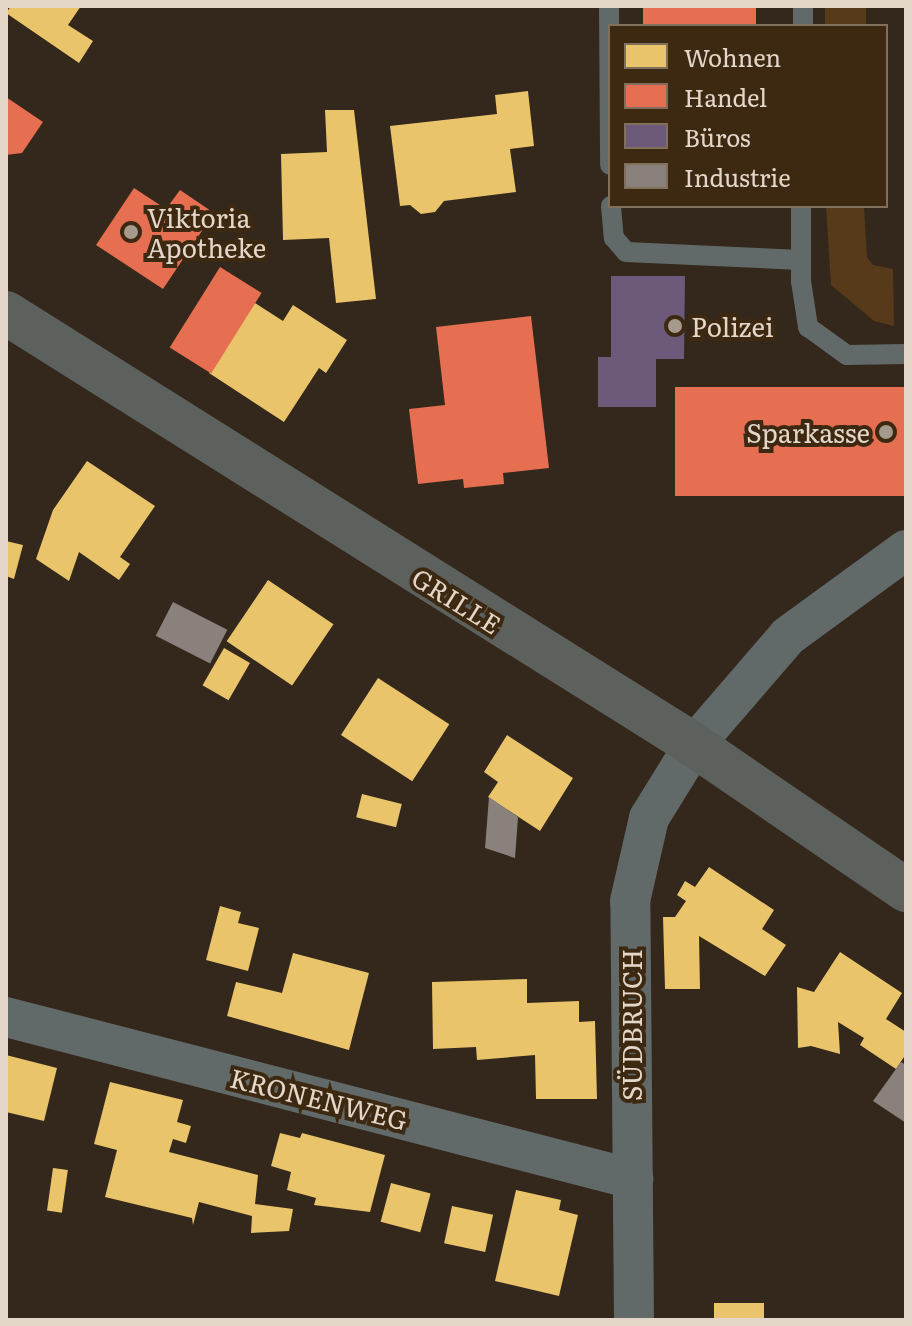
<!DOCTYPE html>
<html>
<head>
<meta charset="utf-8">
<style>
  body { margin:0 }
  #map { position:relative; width:912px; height:1326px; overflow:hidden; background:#33281b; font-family:Literata,serif }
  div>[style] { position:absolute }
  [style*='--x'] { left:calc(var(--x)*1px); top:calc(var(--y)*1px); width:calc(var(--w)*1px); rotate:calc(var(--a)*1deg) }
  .green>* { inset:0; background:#563a1a; transform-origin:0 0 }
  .homes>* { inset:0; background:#e9c46a; transform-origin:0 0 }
  .shops>* { inset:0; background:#e76f51; transform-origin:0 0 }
  .offices>* { inset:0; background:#6d597a }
  .industry>* { inset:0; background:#8a817c; transform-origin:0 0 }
  .service>* { height:20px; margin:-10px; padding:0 10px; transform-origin:10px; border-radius:10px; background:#626969 }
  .minor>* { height:40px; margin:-20px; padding:0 20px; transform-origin:20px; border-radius:20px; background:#626969 }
  .secondary>* { height:44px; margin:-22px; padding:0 22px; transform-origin:22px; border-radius:22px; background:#5d615e }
  .dots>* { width:22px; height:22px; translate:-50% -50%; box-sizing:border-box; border:4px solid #3d2911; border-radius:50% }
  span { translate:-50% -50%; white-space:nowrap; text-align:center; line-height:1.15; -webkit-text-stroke:8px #3d2911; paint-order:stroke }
  .poi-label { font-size:26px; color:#e4d7c9 }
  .left { translate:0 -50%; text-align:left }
  .right { translate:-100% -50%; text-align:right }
  .street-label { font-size:26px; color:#e4d7c9 }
  .frame { position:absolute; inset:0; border:8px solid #e4d7c9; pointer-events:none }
  .legend { position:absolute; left:608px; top:24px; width:280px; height:184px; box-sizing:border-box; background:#3d2911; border:2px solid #806f5b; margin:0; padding:10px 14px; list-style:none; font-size:24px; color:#e4d7c9 }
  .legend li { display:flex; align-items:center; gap:16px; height:40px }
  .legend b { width:40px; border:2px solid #806f5b }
</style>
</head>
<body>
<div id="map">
  <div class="green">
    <div style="left:825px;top:6px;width:41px;height:20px"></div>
    <div style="clip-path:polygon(826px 206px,864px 206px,867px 257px,873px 265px,893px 269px,894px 326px,874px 321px,831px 285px)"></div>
  </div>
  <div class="homes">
    <div style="clip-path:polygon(11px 6px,81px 6px,68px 25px,93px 41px,79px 63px,6px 13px)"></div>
    <div style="clip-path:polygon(528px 91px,534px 146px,510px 149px,516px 192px,444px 201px,435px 212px,421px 214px,410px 205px,400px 206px,390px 126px,497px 114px,495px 95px)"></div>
    <div style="clip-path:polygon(325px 110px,354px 110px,376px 299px,336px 303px,329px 238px,283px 240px,281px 154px,327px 152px)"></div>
    <div style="clip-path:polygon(255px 303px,283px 321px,293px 305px,347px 340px,326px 373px,319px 368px,284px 422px,209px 373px)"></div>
    <div style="clip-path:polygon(87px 461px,155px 506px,120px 557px,130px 564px,119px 580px,79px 552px,69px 581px,36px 559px,53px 510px)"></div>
    <div style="clip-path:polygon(6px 541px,23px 545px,14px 579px,6px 576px)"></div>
    <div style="left:268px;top:580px;width:79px;height:74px;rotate:34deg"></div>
    <div style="left:224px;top:648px;width:30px;height:43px;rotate:30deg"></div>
    <div style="left:378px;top:678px;width:85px;height:68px;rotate:33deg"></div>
    <div style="clip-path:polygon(507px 735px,573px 778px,540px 831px,488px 797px,498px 782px,484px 772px)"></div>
    <div style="left:362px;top:794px;width:41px;height:24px;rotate:14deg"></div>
    <div style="clip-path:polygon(709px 867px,774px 910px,762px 929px,786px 945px,765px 976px,699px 936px,700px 989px,665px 989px,663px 917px,675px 917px,686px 901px,677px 895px,685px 881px,695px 887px)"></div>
    <div style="clip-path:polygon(220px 906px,241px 912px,238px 923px,259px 928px,248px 971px,206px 960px)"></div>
    <div style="clip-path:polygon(840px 952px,902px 993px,886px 1019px,906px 1032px,906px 1054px,896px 1069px,860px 1045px,864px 1038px,838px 1022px,840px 1054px,811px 1046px,798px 1048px,797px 987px,814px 992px)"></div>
    <div style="clip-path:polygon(293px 953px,369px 973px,349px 1050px,227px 1016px,236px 982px,282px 993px)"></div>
    <div style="clip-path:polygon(527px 979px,527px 1003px,579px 1001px,579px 1022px,595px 1021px,597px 1099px,536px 1099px,535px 1055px,477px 1060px,476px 1047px,433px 1049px,432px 982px)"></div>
    <div style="clip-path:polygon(6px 1055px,57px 1068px,44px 1121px,6px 1112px)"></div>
    <div style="clip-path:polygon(110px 1082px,183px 1100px,177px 1122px,191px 1126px,186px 1143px,173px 1139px,169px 1152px,258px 1175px,255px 1204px,293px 1209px,289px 1231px,251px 1233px,252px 1216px,199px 1202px,193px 1225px,192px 1218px,105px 1197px,117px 1150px,94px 1144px)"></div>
    <div style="clip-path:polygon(280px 1133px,300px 1138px,302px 1133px,385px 1155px,370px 1212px,314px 1205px,316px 1198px,287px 1190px,291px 1172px,271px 1166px)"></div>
    <div style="left:53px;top:1168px;width:15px;height:43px;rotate:8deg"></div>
    <div style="left:391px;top:1183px;width:41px;height:40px;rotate:15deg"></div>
    <div style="clip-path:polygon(516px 1190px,561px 1200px,559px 1210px,578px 1215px,559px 1296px,495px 1281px)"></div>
    <div style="left:452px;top:1206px;width:42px;height:38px;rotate:12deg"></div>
    <div style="left:714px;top:1303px;width:50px;height:17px"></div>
  </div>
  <div class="shops">
    <div style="left:643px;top:6px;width:113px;height:20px"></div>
    <div style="clip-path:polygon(6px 97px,43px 122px,22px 153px,6px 155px)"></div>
    <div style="clip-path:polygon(134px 188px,166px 209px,180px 190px,214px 213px,163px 289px,96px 245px)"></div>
    <div style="left:220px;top:267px;width:49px;height:95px;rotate:32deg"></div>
    <div style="clip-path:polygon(531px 316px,549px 468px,503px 473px,504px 484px,464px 488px,463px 479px,418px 484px,409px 409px,445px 405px,436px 327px)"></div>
    <div style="left:675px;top:387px;width:231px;height:109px"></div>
  </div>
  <div class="offices">
    <div style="clip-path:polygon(611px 276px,685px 276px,684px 359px,656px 359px,656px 407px,598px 407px,598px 357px,611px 357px)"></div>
  </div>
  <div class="industry">
    <div style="left:173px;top:602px;width:61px;height:38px;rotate:27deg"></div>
    <div style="clip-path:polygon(489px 797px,518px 817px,515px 858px,485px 848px)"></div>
    <div style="clip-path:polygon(901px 1062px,906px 1065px,906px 1123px,873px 1101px)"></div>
  </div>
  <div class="service">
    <div style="--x:609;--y:6;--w:159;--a:89.6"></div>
    <div style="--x:803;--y:26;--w:20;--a:-90"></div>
    <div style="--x:611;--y:206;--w:32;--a:85"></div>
    <div style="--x:614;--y:238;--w:18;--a:49"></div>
    <div style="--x:626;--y:252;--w:175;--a:2.6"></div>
    <div style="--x:801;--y:206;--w:75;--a:90"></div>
    <div style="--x:801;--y:281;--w:47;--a:81.3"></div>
    <div style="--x:808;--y:327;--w:48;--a:35.7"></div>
    <div style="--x:847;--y:355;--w:59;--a:-1"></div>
  </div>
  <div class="minor">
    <div style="--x:6;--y:1017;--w:648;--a:14.49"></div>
    <div style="--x:634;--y:1320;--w:419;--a:-90.5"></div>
    <div style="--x:630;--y:901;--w:85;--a:-77.1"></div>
    <div style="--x:649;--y:818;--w:86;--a:-58.3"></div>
    <div style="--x:694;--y:745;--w:144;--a:-49.2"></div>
    <div style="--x:788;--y:636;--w:146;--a:-36.1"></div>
  </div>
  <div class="secondary">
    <div style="--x:6;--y:313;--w:812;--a:32.12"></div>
    <div style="--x:694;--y:745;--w:257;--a:34.4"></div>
  </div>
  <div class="dots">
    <div style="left:131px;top:232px;background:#a69a8c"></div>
    <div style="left:675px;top:326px;background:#a69a8c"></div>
    <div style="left:886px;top:432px;background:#a69a8c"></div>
  </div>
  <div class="poi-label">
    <span class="left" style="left:147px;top:232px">Viktoria<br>Apotheke</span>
    <span class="left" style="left:691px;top:326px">Polizei</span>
    <span class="right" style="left:870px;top:432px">Sparkasse</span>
  </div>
  <div class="street-label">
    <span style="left:457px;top:600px;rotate:32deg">GRILLE</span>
    <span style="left:631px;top:1025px;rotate:-90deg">SÜDBRUCH</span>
    <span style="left:319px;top:1098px;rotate:14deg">KRONENWEG</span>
  </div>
  <div class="frame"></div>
  <ul class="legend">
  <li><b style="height:22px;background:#e9c46a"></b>Wohnen</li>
  <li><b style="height:22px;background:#e76f51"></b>Handel</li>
  <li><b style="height:22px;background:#6d597a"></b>Büros</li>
  <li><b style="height:22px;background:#8a817c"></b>Industrie</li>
  </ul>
</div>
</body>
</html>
